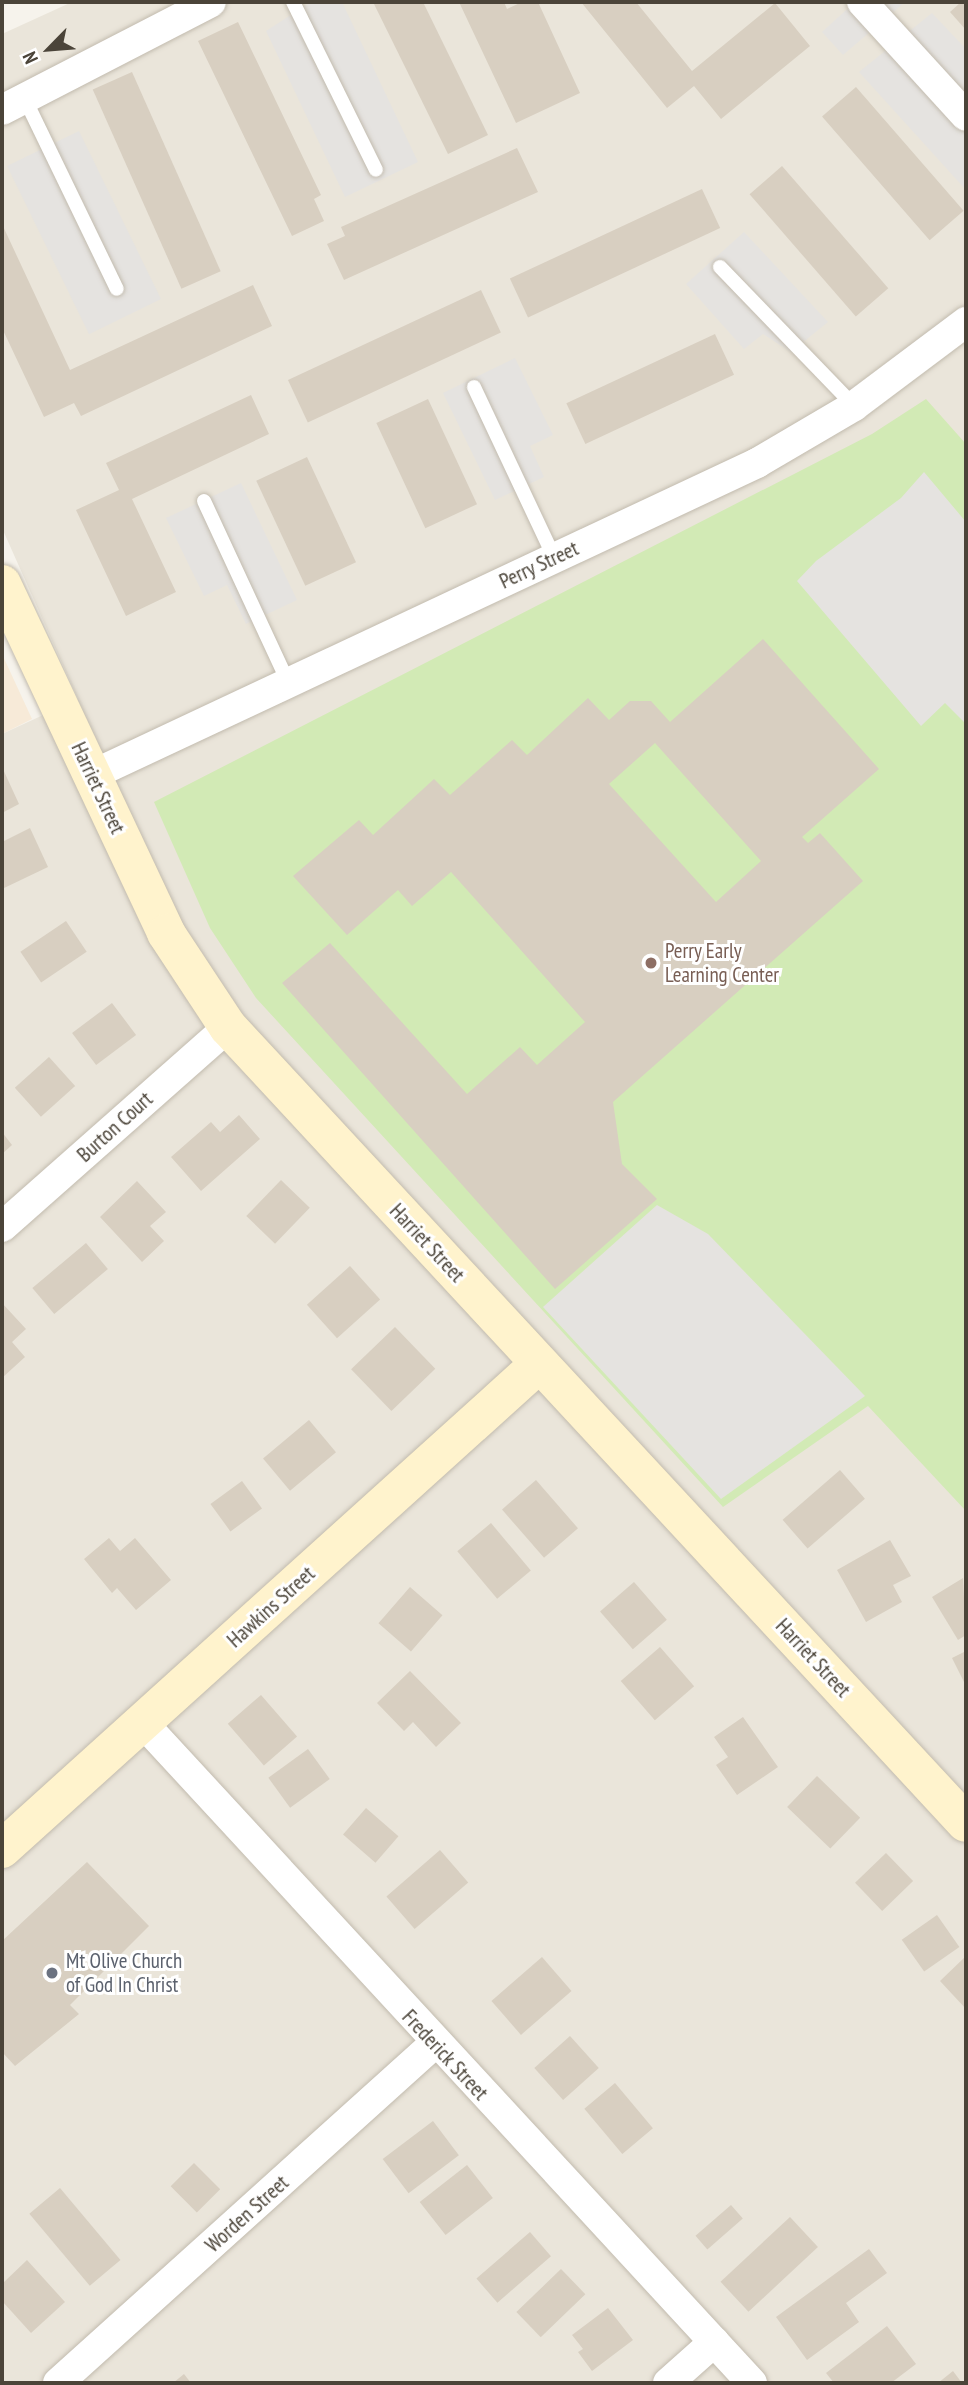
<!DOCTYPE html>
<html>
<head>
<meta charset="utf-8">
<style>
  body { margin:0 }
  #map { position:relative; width:968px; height:2385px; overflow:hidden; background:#f6f3ec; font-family:"PT Sans Narrow",sans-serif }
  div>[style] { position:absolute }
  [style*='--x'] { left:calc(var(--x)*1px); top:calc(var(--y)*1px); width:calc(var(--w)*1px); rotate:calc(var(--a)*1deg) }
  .residential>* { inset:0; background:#eae5da }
  .commercial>* { inset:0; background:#f7ead8 }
  .green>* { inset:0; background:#d2eab5 }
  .parking>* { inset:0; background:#e5e3e0; transform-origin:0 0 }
  .building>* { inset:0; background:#d8cfc1; transform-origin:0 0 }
  .roads { filter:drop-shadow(0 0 2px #c2bbae) drop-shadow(0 0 2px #c2bbae) }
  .lane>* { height:14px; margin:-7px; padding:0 7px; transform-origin:7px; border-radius:7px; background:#fff }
  .street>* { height:30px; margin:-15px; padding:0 15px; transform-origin:15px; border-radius:15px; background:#fff }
  .secondary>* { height:38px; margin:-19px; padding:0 19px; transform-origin:19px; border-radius:19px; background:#fff3cd }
  .dots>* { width:19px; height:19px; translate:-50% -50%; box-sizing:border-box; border:4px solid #fff; border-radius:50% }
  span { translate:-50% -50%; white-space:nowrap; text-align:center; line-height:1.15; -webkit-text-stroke:6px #fff; paint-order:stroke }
  .street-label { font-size:21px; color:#4b4439 }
  .education-label { font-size:21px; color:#785e54 }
  .left { translate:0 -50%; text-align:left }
  .worship-label { font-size:21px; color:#5b616d }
  .frame { position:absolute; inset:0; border:4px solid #4b4439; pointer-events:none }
  .north { position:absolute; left:14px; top:14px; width:70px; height:70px; -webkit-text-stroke:5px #fff; paint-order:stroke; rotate:245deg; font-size:19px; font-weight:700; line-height:28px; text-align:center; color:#4b4439 }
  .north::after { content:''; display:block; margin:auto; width:24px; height:32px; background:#4b4439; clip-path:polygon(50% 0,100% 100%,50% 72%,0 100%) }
</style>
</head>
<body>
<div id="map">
  <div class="residential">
    <div style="clip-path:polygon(72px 2px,966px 2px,966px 2383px,2px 2383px,2px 734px,78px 699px,2px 528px,2px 34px)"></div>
  </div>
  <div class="commercial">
    <div style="clip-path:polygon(2px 654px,32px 719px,2px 734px)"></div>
  </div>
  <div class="green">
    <div style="clip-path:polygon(926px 399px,966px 444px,966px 1511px,868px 1406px,723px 1507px,256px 998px,210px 928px,154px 802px,872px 434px)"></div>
  </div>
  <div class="parking">
    <div style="clip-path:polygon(311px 2px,342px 2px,418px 162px,345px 197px,266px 31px)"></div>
    <div style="clip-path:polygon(855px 2px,905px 2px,843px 55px,822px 32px)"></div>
    <div style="clip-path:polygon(932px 13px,966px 49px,966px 190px,859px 72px)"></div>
    <div style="left:79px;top:131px;width:187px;height:80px;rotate:64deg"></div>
    <div style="clip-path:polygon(744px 232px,828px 322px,791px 352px,763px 334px,744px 349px,686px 284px)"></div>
    <div style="clip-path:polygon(515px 358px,553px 435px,530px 446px,544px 477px,495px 500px,443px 393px)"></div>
    <div style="clip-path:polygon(924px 472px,966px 522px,966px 724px,945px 703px,921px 726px,797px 581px,816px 561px,901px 498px)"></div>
    <div style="clip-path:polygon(241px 483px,297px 600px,246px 624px,227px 585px,204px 596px,166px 518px)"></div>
    <div style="clip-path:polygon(657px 1205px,708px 1234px,865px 1396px,721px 1499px,543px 1307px)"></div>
  </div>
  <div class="building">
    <div style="clip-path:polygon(373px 2px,423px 2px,488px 135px,448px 154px)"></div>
    <div style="clip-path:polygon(459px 2px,504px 2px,507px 9px,522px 2px,538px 2px,580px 93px,516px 123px)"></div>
    <div style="clip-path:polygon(581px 2px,636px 2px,692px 71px,775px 3px,810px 46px,721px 119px,694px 86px,667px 108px)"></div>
    <div style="clip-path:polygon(961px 2px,966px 2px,966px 30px,950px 12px)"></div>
    <div style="clip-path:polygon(238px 22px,321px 195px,314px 199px,324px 221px,292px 236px,198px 41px)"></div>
    <div style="left:132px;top:72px;width:218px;height:43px;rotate:66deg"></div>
    <div style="left:856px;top:87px;width:164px;height:45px;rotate:49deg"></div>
    <div style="clip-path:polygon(517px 148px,538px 192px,344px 280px,327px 244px,345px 236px,341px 227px)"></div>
    <div style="left:782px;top:166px;width:162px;height:43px;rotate:49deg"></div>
    <div style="left:702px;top:189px;width:43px;height:212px;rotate:65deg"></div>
    <div style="clip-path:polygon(2px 224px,70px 370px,253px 285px,272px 326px,81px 416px,74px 403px,44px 417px,2px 328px)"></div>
    <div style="left:481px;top:290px;width:47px;height:213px;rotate:65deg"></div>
    <div style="left:715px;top:334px;width:45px;height:164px;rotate:65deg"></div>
    <div style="clip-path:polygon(251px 395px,269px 434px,132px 499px,176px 592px,126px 616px,76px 510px,119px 490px,106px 463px)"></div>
    <div style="left:428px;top:399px;width:116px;height:57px;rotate:65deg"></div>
    <div style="left:307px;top:457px;width:116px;height:56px;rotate:65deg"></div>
    <div style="clip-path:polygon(evenodd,763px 639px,879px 769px,802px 837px,808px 843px,820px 833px,863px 881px,613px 1102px,622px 1164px,657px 1199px,555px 1289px,282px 983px,330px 943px,467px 1094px,520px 1047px,537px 1065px,585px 1022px,451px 872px,412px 906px,398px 890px,347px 935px,293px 876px,359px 820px,373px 835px,434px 779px,450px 795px,512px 740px,527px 755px,588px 698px,609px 720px,630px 701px,651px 701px,670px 722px,763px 639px,655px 743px,761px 861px,716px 902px,609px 784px,655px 743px)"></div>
    <div style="clip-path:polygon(2px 767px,19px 804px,2px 813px)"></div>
    <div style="clip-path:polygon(30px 828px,48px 867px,2px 889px,2px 842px)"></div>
    <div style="left:66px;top:921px;width:37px;height:55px;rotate:56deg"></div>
    <div style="left:112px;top:1003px;width:40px;height:50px;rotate:53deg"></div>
    <div style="left:49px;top:1057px;width:39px;height:46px;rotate:48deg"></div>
    <div style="clip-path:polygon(239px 1115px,260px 1139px,201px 1191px,171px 1157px,211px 1122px,220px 1132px)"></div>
    <div style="clip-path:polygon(2px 1132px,12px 1145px,2px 1154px)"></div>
    <div style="left:281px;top:1180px;width:40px;height:50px;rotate:44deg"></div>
    <div style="clip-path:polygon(137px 1181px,166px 1212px,150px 1226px,164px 1241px,142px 1262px,100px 1217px)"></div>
    <div style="left:86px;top:1243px;width:34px;height:70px;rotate:50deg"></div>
    <div style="left:350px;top:1266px;width:45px;height:58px;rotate:48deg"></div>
    <div style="clip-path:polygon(2px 1303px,26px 1329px,12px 1342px,25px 1357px,2px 1378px)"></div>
    <div style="left:395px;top:1327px;width:58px;height:61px;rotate:46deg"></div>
    <div style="left:309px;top:1420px;width:42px;height:60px;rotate:50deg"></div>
    <div style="left:840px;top:1470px;width:38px;height:76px;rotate:49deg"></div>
    <div style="left:536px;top:1480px;width:64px;height:45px;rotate:49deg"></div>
    <div style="left:242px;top:1481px;width:34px;height:39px;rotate:54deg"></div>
    <div style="left:491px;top:1523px;width:62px;height:44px;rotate:50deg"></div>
    <div style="clip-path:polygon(109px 1538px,120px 1551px,135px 1538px,171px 1580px,136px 1610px,117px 1588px,112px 1593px,84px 1559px)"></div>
    <div style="clip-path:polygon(890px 1540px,911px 1576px,893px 1585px,902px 1602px,866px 1622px,837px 1570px)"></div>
    <div style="clip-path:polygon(963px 1578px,966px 1635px,958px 1640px,932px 1597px)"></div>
    <div style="left:634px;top:1582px;width:50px;height:45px;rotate:49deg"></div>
    <div style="left:410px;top:1587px;width:43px;height:48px;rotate:41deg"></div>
    <div style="left:660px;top:1647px;width:52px;height:52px;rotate:49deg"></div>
    <div style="clip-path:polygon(966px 1651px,966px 1686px,952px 1658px)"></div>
    <div style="clip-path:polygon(410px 1671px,461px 1723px,436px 1747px,413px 1722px,404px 1731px,377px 1703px)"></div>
    <div style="left:261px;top:1695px;width:55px;height:44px;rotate:49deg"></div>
    <div style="clip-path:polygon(743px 1717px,778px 1767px,737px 1795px,716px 1765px,728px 1757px,714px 1737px)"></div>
    <div style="left:308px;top:1749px;width:37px;height:49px;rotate:54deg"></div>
    <div style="left:817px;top:1776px;width:60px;height:43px;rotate:44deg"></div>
    <div style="left:366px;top:1808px;width:43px;height:35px;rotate:41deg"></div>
    <div style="left:440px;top:1850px;width:43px;height:71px;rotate:49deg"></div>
    <div style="left:886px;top:1853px;width:39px;height:43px;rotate:46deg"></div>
    <div style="clip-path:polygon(87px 1862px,149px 1926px,70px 2005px,79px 2014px,15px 2066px,2px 2052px,2px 1941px)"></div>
    <div style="left:937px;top:1915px;width:39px;height:43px;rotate:55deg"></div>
    <div style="clip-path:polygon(966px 1956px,966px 2009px,940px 1981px)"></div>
    <div style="left:542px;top:1957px;width:45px;height:67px;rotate:49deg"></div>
    <div style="left:570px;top:2036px;width:43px;height:48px;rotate:48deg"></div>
    <div style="left:615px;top:2083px;width:59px;height:40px;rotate:50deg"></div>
    <div style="left:433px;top:2121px;width:43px;height:63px;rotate:53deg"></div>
    <div style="left:194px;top:2163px;width:37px;height:33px;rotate:45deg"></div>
    <div style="left:467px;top:2165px;width:42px;height:60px;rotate:52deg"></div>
    <div style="left:60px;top:2188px;width:94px;height:40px;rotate:50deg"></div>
    <div style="left:731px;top:2205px;width:18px;height:47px;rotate:49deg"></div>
    <div style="left:790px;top:2217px;width:41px;height:95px;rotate:47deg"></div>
    <div style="left:530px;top:2232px;width:32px;height:71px;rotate:49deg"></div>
    <div style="clip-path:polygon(869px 2249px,887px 2273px,846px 2303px,859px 2322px,807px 2360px,776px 2317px)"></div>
    <div style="clip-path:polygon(27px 2260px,65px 2302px,31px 2333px,2px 2301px,2px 2284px)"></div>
    <div style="left:561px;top:2269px;width:35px;height:62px;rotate:46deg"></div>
    <div style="clip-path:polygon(608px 2308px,633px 2340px,592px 2371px,578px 2352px,583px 2349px,572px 2335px)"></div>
    <div style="clip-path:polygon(887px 2326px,916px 2364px,891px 2383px,834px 2383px,826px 2373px)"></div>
    <div style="clip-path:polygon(953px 2371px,962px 2383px,938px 2383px)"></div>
    <div style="clip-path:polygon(184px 2374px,191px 2383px,173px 2383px)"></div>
  </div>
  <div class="roads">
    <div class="lane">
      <div style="--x:293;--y:2;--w:187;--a:63.7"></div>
      <div style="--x:24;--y:97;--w:213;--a:64.2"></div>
      <div style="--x:720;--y:267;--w:193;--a:46"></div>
      <div style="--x:474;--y:387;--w:188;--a:64.8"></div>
      <div style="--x:204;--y:501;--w:200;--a:65.1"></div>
    </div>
    <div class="street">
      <div style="--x:862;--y:2;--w:154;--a:47.6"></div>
      <div style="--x:2;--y:110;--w:235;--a:-27.3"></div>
      <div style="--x:92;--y:775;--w:735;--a:-25.13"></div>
      <div style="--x:757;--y:463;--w:113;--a:-30.4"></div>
      <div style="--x:854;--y:406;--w:140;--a:-36.9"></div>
      <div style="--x:2;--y:1227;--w:302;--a:-41.5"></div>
      <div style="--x:143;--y:1723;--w:898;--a:47.3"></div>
      <div style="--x:58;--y:2383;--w:506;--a:-42.04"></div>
      <div style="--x:668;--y:2383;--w:62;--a:-41.7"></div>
    </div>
    <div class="secondary">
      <div style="--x:2;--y:584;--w:386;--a:64.8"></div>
      <div style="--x:166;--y:933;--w:113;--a:56.6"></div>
      <div style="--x:228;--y:1027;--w:1085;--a:47.17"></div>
      <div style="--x:2;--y:1849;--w:724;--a:-42.09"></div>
    </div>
  </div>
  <div class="dots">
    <div style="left:651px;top:963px;background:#8d6e63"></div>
    <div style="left:52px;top:1973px;background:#6b7280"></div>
  </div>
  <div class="street-label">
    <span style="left:539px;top:565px;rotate:-25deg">Perry Street</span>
    <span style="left:98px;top:788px;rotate:65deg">Harriet Street</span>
    <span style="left:115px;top:1127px;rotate:-42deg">Burton Court</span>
    <span style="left:427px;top:1243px;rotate:47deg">Harriet Street</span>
    <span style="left:271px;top:1607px;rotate:-42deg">Hawkins Street</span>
    <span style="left:813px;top:1658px;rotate:47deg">Harriet Street</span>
    <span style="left:445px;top:2055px;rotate:47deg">Frederick Street</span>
    <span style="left:247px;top:2214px;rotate:-42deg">Worden Street</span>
  </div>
  <div class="education-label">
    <span class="left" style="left:665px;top:963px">Perry Early<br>Learning Center</span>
  </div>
  <div class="worship-label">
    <span class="left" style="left:66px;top:1973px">Mt Olive Church<br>of God In Christ</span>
  </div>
  <div class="frame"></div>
  <div class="north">N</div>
</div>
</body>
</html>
